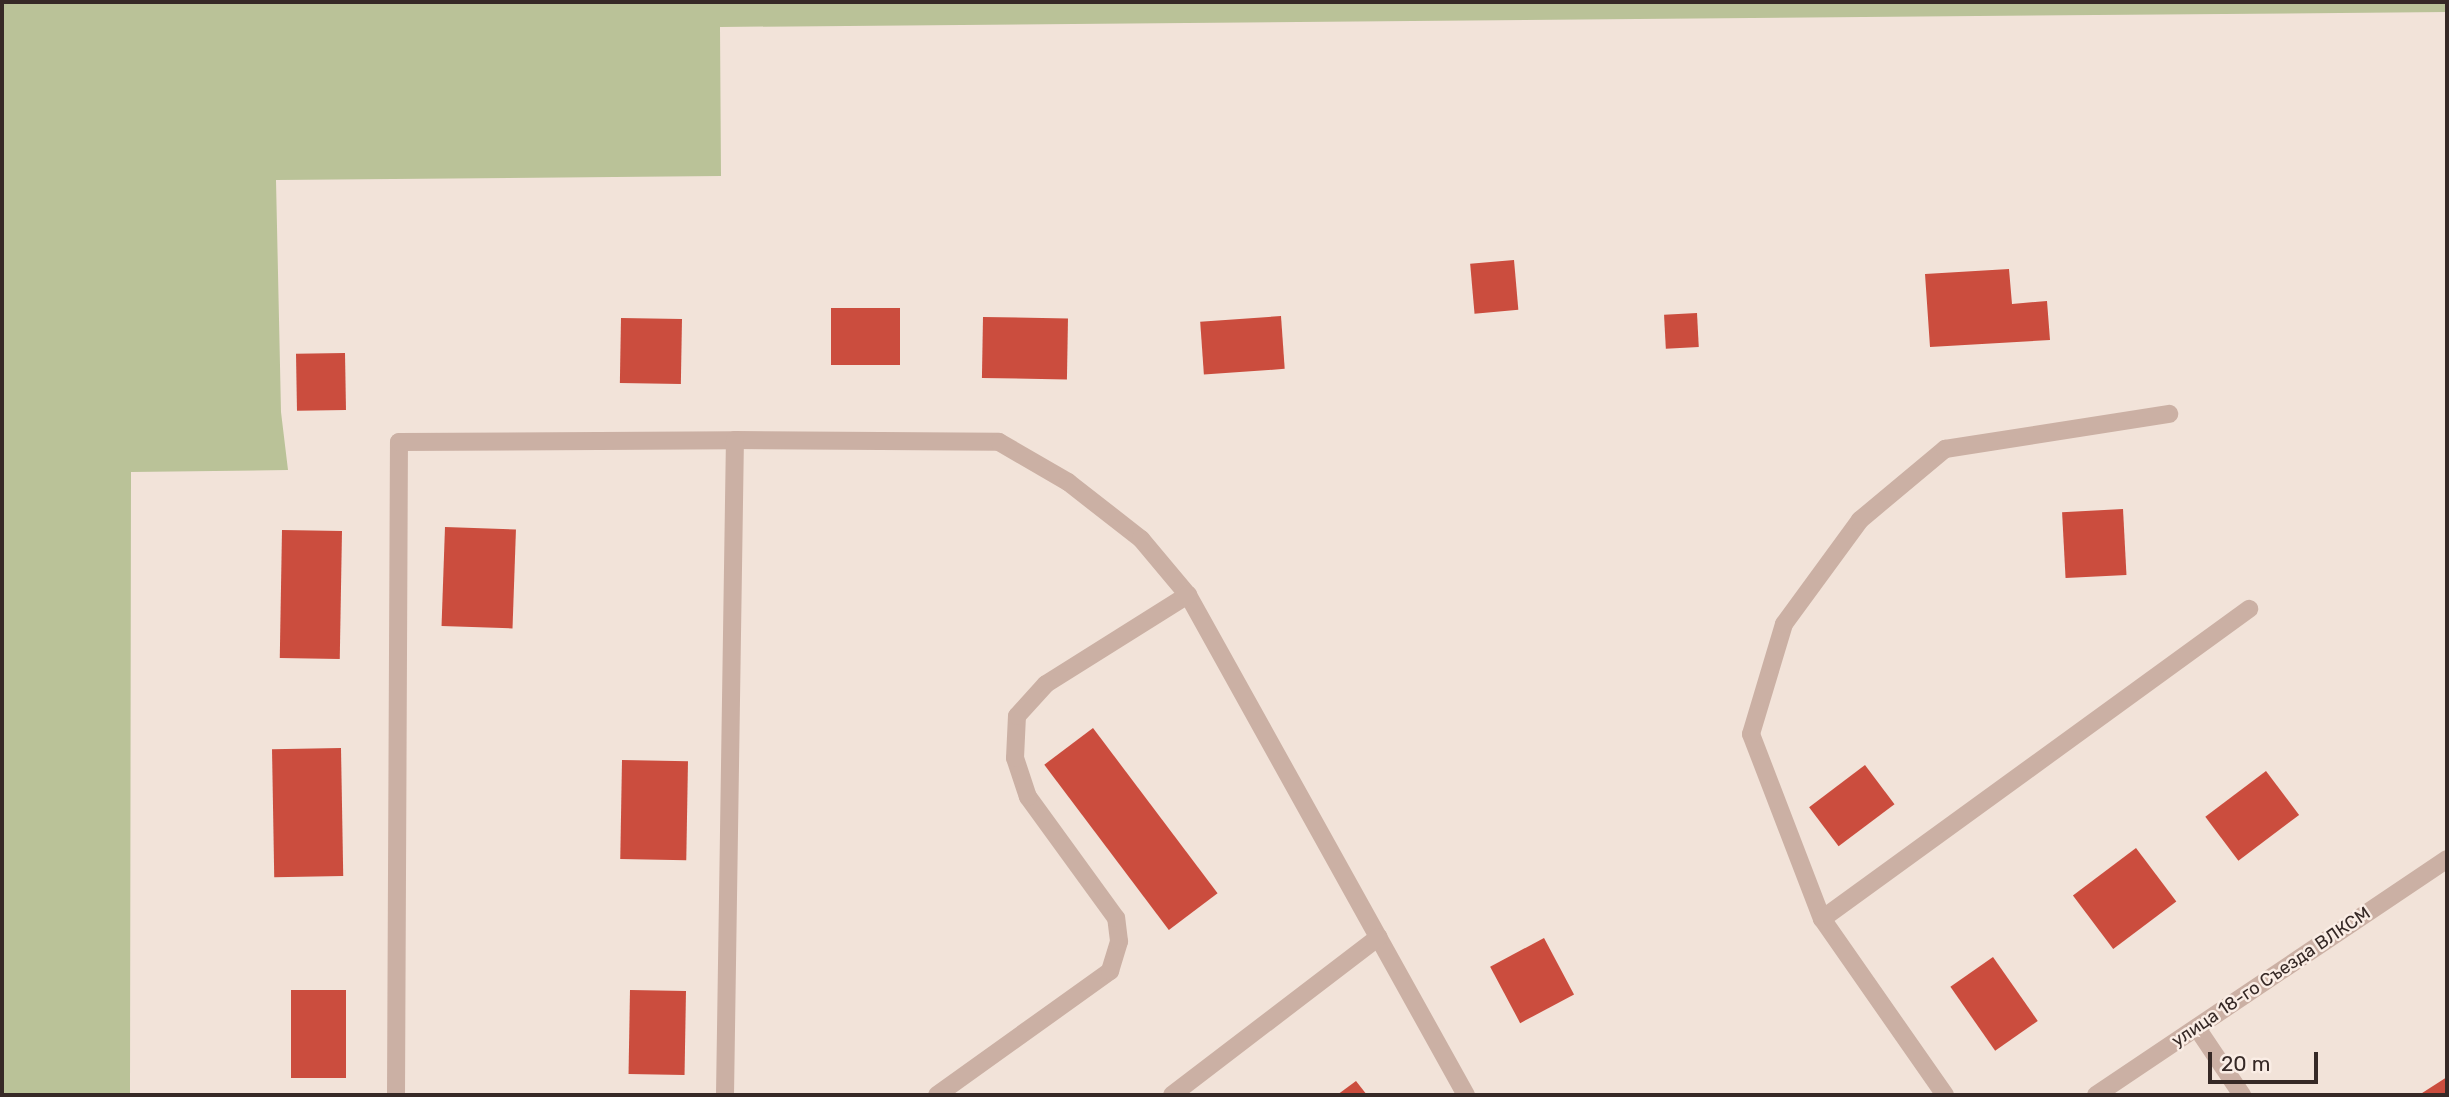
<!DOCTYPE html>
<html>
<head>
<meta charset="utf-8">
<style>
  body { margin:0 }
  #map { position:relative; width:2449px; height:1097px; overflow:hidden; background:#f2e3d9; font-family:Rubik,sans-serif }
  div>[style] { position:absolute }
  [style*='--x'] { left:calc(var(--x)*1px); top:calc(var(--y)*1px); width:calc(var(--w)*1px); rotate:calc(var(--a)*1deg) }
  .green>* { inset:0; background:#bac298 }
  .building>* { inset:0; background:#cb4d3e; transform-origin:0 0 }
  .minor>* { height:18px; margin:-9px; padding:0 9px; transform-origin:9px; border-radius:9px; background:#cbb0a4 }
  span { translate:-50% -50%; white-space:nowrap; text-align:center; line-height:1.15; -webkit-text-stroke:5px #faede5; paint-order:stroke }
  .street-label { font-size:18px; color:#362926 }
  .frame { position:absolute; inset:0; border:4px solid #362926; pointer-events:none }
  .scale { position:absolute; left:2208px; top:1052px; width:110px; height:32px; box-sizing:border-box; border:4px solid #362926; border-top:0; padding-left:9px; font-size:21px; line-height:24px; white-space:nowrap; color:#362926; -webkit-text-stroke:5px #faede5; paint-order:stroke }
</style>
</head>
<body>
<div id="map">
  <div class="green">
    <div style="clip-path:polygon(2px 2px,2447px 2px,2447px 12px,720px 27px,721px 176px,276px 180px,281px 412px,288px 470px,131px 472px,130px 1095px,2px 1095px)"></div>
  </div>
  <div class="building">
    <div style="left:1514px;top:260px;width:50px;height:44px;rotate:85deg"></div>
    <div style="clip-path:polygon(2009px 269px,2012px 304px,2047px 301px,2050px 340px,1930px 347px,1925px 274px)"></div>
    <div style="left:831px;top:308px;width:69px;height:57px"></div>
    <div style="left:1697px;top:313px;width:34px;height:33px;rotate:87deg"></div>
    <div style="left:1281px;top:316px;width:53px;height:81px;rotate:86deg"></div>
    <div style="left:983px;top:317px;width:85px;height:61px;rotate:1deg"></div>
    <div style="left:621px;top:318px;width:61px;height:65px;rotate:1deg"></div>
    <div style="left:345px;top:353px;width:57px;height:49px;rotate:89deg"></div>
    <div style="left:2123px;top:509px;width:66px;height:61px;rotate:87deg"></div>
    <div style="left:445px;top:527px;width:71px;height:99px;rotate:2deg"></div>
    <div style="left:282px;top:530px;width:60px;height:128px;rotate:1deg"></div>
    <div style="left:1093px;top:728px;width:207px;height:61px;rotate:53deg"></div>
    <div style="left:341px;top:748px;width:128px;height:69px;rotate:89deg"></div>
    <div style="left:622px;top:760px;width:66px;height:99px;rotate:1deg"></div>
    <div style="left:1865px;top:765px;width:49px;height:70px;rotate:53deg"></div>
    <div style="left:2266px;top:771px;width:55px;height:76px;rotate:53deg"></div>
    <div style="left:2136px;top:848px;width:67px;height:79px;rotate:53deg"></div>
    <div style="left:1544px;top:938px;width:64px;height:61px;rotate:62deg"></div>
    <div style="left:1993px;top:957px;width:78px;height:52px;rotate:55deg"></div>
    <div style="left:291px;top:990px;width:55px;height:88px"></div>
    <div style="left:630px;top:990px;width:56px;height:84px;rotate:1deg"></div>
    <div style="clip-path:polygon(2447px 1077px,2447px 1095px,2419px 1095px)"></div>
    <div style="clip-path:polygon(1356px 1081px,1367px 1095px,1337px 1095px)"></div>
  </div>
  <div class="minor">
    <div style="--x:1822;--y:919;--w:198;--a:-111"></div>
    <div style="--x:1751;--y:734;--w:115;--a:-73.3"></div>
    <div style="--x:1784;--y:624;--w:129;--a:-53.8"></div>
    <div style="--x:1860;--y:520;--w:111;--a:-39.9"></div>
    <div style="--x:1945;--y:449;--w:227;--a:-8.9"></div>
    <div style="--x:2197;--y:1028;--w:81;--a:56.1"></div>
    <div style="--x:396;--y:1095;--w:653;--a:-89.74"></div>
    <div style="--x:399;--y:442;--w:336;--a:-0.3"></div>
    <div style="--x:735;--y:440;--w:264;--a:0.4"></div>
    <div style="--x:999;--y:442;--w:80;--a:30.1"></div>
    <div style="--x:1068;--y:482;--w:93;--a:38"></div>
    <div style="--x:1141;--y:539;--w:73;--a:50"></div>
    <div style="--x:1188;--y:595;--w:572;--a:60.93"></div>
    <div style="--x:725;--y:1095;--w:655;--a:-89.13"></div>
    <div style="--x:937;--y:1095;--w:213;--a:-35.6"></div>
    <div style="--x:1110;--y:971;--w:31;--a:-73"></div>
    <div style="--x:1119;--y:941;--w:23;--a:-97"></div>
    <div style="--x:1116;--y:918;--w:150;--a:-126"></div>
    <div style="--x:1028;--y:797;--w:41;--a:-108.4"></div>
    <div style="--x:1015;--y:758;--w:42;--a:-87.3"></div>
    <div style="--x:1017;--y:716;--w:43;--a:-47.8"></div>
    <div style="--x:1046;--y:684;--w:168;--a:-32.1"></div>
    <div style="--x:1172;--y:1095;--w:260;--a:-37.4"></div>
    <div style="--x:1945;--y:1095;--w:215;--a:-124.9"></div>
    <div style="--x:1822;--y:919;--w:528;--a:-35.98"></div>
    <div style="--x:2096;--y:1095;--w:423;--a:-33.9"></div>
  </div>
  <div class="street-label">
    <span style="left:2271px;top:977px;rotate:-34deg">улица 18-го Съезда ВЛКСМ</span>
  </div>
  <div class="frame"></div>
  <div class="scale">20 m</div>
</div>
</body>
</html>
